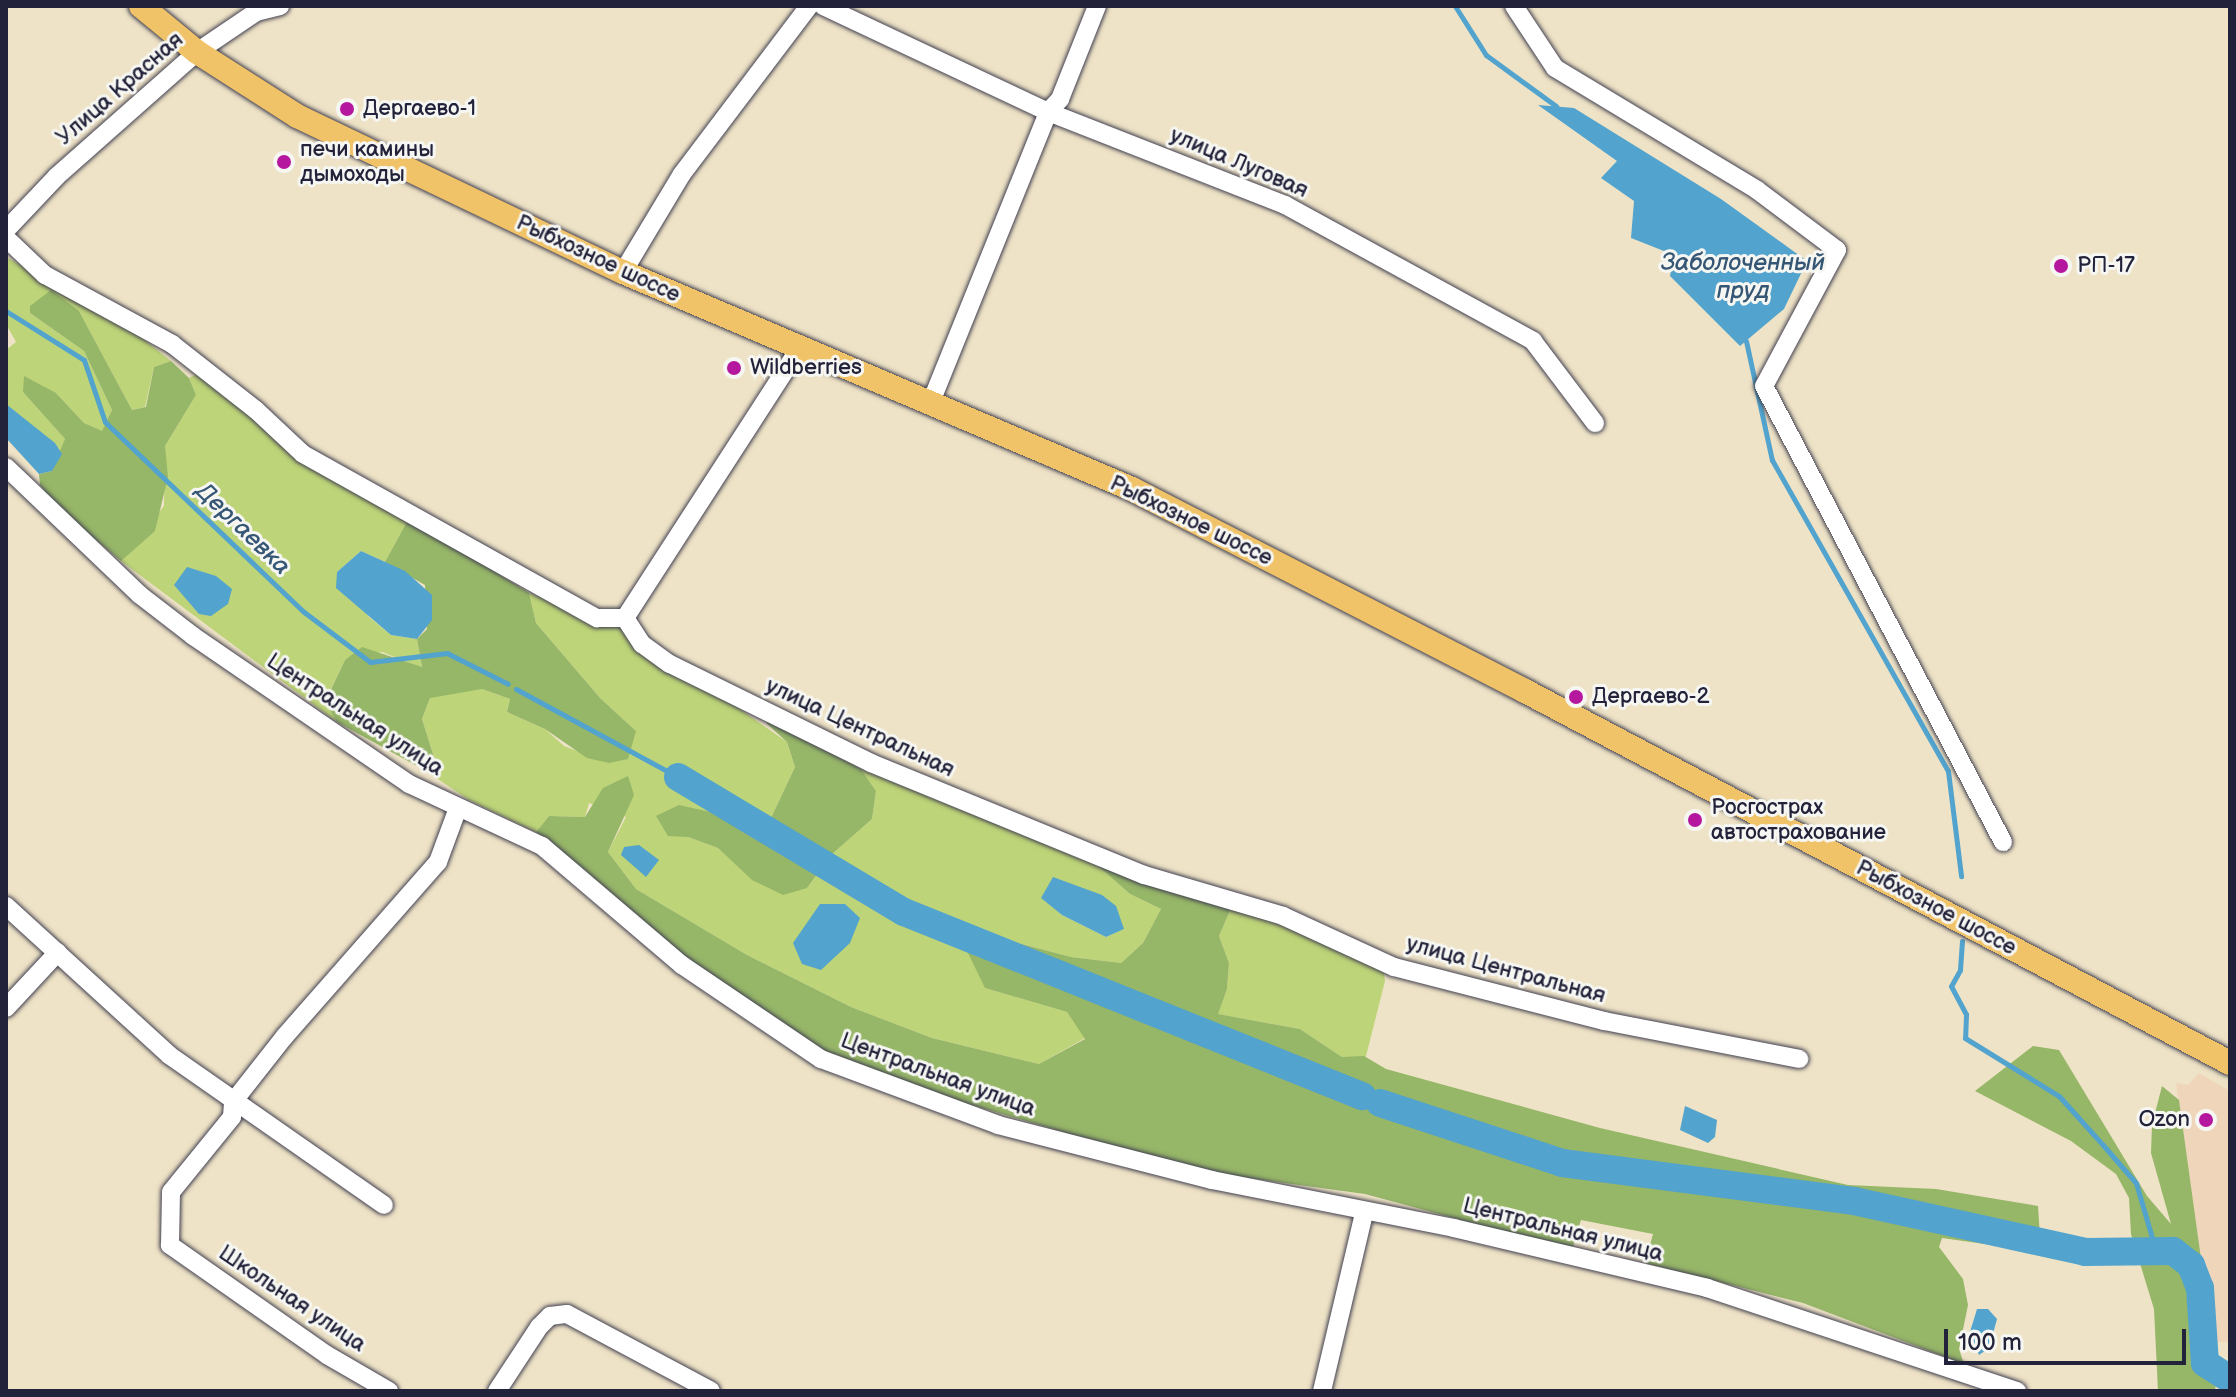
<!DOCTYPE html>
<html>
<head>
<meta charset="utf-8">
<style>
  body { margin:0 }
  #map { position:relative; width:2236px; height:1397px; overflow:hidden; background:#eee3c6; font-family:"Balsamiq Sans",sans-serif }
  div>[style] { position:absolute }
  [style*='--x'] { left:calc(var(--x)*1px); top:calc(var(--y)*1px); width:calc(var(--w)*1px); rotate:calc(var(--a)*1deg) }
  .built>* { inset:0; background:#efd6bb }
  .green>* { inset:0; background:#bdd478 }
  .forest>* { inset:0; background:#96b668 }
  .water>* { inset:0; background:#52a3cd }
  .stream>* { height:5px; margin:-2.5px; padding:0 2.5px; transform-origin:2.5px; border-radius:2.5px; background:#52a3cd }
  .river>* { height:28px; margin:-14px; padding:0 14px; transform-origin:14px; border-radius:14px; background:#52a3cd }
  .roads { filter:drop-shadow(0 0 2px #413f50) drop-shadow(0 0 2px #413f50) }
  .minor>* { height:18px; margin:-9px; padding:0 9px; transform-origin:9px; border-radius:9px; background:#fff }
  .major>* { height:24px; margin:-12px; padding:0 12px; transform-origin:12px; border-radius:12px; background:#f1c369 }
  .dots>* { width:22px; height:22px; translate:-50% -50%; box-sizing:border-box; border:4px solid #f6f6f2; border-radius:50% }
  span { translate:-50% -50%; white-space:nowrap; text-align:center; line-height:1.15; -webkit-text-stroke:6px #f6f6f2; paint-order:stroke }
  .street-label { font-size:22px; color:#22223b }
  .poi-label { font-size:22px; color:#22223b }
  .left { translate:0 -50%; text-align:left }
  .right { translate:-100% -50%; text-align:right }
  .water-label { font-size:24px; color:#355675; font-style:italic }
  .frame { position:absolute; inset:0; border:8px solid #22223b; pointer-events:none }
  .scale { position:absolute; left:1944px; top:1329px; width:242px; height:36px; box-sizing:border-box; border:4px solid #22223b; border-top:0; padding-left:10px; font-size:24px; line-height:28px; white-space:nowrap; color:#22223b; -webkit-text-stroke:6px #f6f6f2; paint-order:stroke }
</style>
</head>
<body>
<div id="map">
  <div class="built">
    <div style="clip-path:polygon(2199px 1073px,2230px 1091px,2230px 1342px,2211px 1342px,2176px 1083px,2188px 1085px)"></div>
  </div>
  <div class="green">
    <div style="clip-path:polygon(6px 257px,123px 323px,171px 361px,154px 367px,145px 407px,132px 410px,79px 311px,30px 313px,84px 351px,112px 410px,102px 432px,84px 423px,56px 393px,23px 392px,65px 439px,62px 454px,6px 404px,6px 350px,16px 342px,6px 324px)"></div>
    <div style="clip-path:polygon(197px 374px,409px 518px,385px 562px,361px 551px,337px 572px,369px 617px,391px 635px,417px 639px,422px 668px,382px 652px,345px 660px,325px 701px,337px 722px,121px 561px,164px 506px,165px 446px,196px 395px,189px 378px)"></div>
    <div style="clip-path:polygon(evenodd,529px 593px,627px 631px,787px 742px,795px 767px,771px 818px,738px 827px,710px 812px,688px 837px,718px 848px,752px 879px,807px 888px,831px 855px,872px 819px,876px 791px,861px 769px,1098px 866px,1130px 894px,1161px 909px,1143px 943px,1121px 963px,1071px 957px,995px 937px,985px 988px,1067px 1012px,1085px 1038px,1039px 1064px,932px 1038px,851px 1007px,747px 955px,636px 889px,608px 852px,626px 817px,589px 803px,585px 817px,549px 816px,536px 832px,469px 800px,426px 771px,439px 772px,422px 719px,430px 698px,443px 692px,482px 689px,510px 699px,507px 712px,545px 729px,564px 746px,609px 763px,635px 730px,600px 698px,536px 623px,529px 593px,1042px 898px,1124px 929px,1106px 937px,1062px 915px,1042px 898px)"></div>
    <div style="clip-path:polygon(1232px 906px,1383px 967px,1385px 981px,1365px 1060px,1342px 1057px,1300px 1029px,1217px 1014px,1227px 989px,1229px 963px,1219px 936px)"></div>
  </div>
  <div class="forest">
    <div style="clip-path:polygon(51px 290px,79px 311px,132px 410px,146px 407px,154px 367px,171px 361px,189px 378px,196px 395px,165px 446px,168px 477px,155px 531px,121px 561px,57px 507px,40px 485px,39px 474px,52px 471px,65px 439px,23px 392px,24px 376px,56px 393px,84px 423px,102px 431px,112px 410px,84px 351px,30px 313px,30px 306px)"></div>
    <div style="clip-path:polygon(409px 518px,529px 593px,536px 623px,600px 698px,636px 731px,628px 759px,609px 763px,587px 758px,545px 729px,507px 712px,510px 699px,482px 689px,430px 698px,422px 719px,439px 773px,426px 771px,337px 722px,325px 702px,345px 660px,362px 647px,422px 667px,417px 639px,427px 629px,425px 585px,385px 562px)"></div>
    <div style="clip-path:polygon(773px 719px,861px 769px,876px 791px,872px 819px,831px 855px,807px 888px,783px 895px,752px 880px,718px 848px,688px 837px,668px 836px,656px 816px,679px 805px,710px 812px,738px 827px,771px 818px,795px 767px,787px 742px,766px 723px)"></div>
    <div style="clip-path:polygon(628px 776px,634px 795px,608px 852px,636px 889px,747px 955px,851px 1007px,932px 1038px,1039px 1064px,1085px 1039px,1067px 1012px,985px 988px,967px 951px,995px 937px,1071px 957px,1121px 963px,1143px 943px,1161px 909px,1130px 894px,1098px 866px,1101px 862px,1232px 906px,1219px 936px,1229px 963px,1227px 989px,1218px 1014px,1300px 1029px,1342px 1057px,1364px 1056px,1386px 1069px,1600px 1128px,1848px 1185px,1936px 1189px,2038px 1206px,2041px 1252px,1942px 1238px,1939px 1247px,1963px 1279px,1968px 1305px,1959px 1349px,1964px 1364px,1803px 1303px,1645px 1263px,1653px 1234px,1581px 1220px,1572px 1250px,1365px 1194px,1191px 1170px,935px 1094px,818px 1051px,736px 1001px,536px 832px,549px 816px,585px 817px,603px 788px)"></div>
    <div style="clip-path:polygon(2033px 1046px,2059px 1050px,2147px 1196px,2171px 1224px,2151px 1153px,2152px 1125px,2162px 1086px,2179px 1100px,2217px 1374px,2215px 1391px,2158px 1391px,2154px 1309px,2131px 1234px,2129px 1198px,2116px 1174px,2071px 1141px,1975px 1091px)"></div>
  </div>
  <div class="water">
    <div style="clip-path:polygon(1538px 105px,1574px 108px,1721px 199px,1807px 261px,1784px 309px,1740px 346px,1670px 276px,1674px 255px,1631px 238px,1634px 201px,1601px 178px,1617px 161px)"></div>
    <div style="clip-path:polygon(6px 404px,55px 443px,62px 454px,52px 471px,39px 474px,6px 438px)"></div>
    <div style="clip-path:polygon(361px 551px,405px 571px,432px 595px,432px 620px,417px 639px,391px 635px,336px 588px,337px 572px)"></div>
    <div style="clip-path:polygon(187px 567px,216px 576px,232px 589px,228px 604px,211px 616px,199px 614px,174px 585px)"></div>
    <div style="clip-path:polygon(639px 845px,659px 860px,646px 877px,621px 855px,624px 847px)"></div>
    <div style="clip-path:polygon(1053px 877px,1102px 895px,1116px 906px,1124px 929px,1106px 937px,1062px 915px,1041px 898px)"></div>
    <div style="clip-path:polygon(820px 904px,845px 904px,860px 918px,850px 943px,821px 970px,802px 964px,793px 943px)"></div>
    <div style="clip-path:polygon(1685px 1106px,1717px 1120px,1715px 1137px,1708px 1143px,1680px 1130px)"></div>
    <div style="clip-path:polygon(1977px 1309px,1988px 1309px,1997px 1319px,1989px 1348px,1979px 1355px,1970px 1332px)"></div>
  </div>
  <div class="stream">
    <div style="--x:1455;--y:6;--w:58;--a:57.7"></div>
    <div style="--x:1486;--y:55;--w:87;--a:36.1"></div>
    <div style="--x:6;--y:311;--w:92;--a:32.1"></div>
    <div style="--x:84;--y:360;--w:65;--a:71.3"></div>
    <div style="--x:105;--y:422;--w:275;--a:43.7"></div>
    <div style="--x:304;--y:612;--w:83;--a:37.1"></div>
    <div style="--x:370;--y:662;--w:78;--a:-6.7"></div>
    <div style="--x:447;--y:653;--w:68;--a:26.9"></div>
    <div style="--x:1746;--y:341;--w:122;--a:77.7"></div>
    <div style="--x:1772;--y:460;--w:357;--a:60.5"></div>
    <div style="--x:1948;--y:771;--w:106;--a:82.9"></div>
    <div style="--x:516;--y:689;--w:184;--a:28.5"></div>
    <div style="--x:1962;--y:941;--w:29;--a:94"></div>
    <div style="--x:1960;--y:970;--w:18;--a:119"></div>
    <div style="--x:1951;--y:986;--w:32;--a:62"></div>
    <div style="--x:1966;--y:1014;--w:24;--a:92"></div>
    <div style="--x:1965;--y:1038;--w:110;--a:31.7"></div>
    <div style="--x:2059;--y:1096;--w:66;--a:48.1"></div>
    <div style="--x:2103;--y:1145;--w:50;--a:49"></div>
    <div style="--x:2136;--y:1183;--w:75;--a:73.7"></div>
  </div>
  <div class="river">
    <div style="--x:678;--y:777;--w:263;--a:30.9"></div>
    <div style="--x:904;--y:912;--w:494;--a:21.9"></div>
    <div style="--x:1380;--y:1103;--w:192;--a:18.2"></div>
    <div style="--x:1562;--y:1163;--w:294;--a:7.4"></div>
    <div style="--x:1854;--y:1201;--w:237;--a:12.4"></div>
    <div style="--x:2085;--y:1252;--w:88;--a:-0.7"></div>
    <div style="--x:2173;--y:1251;--w:23;--a:38"></div>
    <div style="--x:2191;--y:1265;--w:25;--a:69"></div>
    <div style="--x:2200;--y:1288;--w:75;--a:86.2"></div>
    <div style="--x:2205;--y:1363;--w:30;--a:33"></div>
  </div>
  <div class="roads">
    <div class="minor">
      <div style="--x:823;--y:6;--w:249;--a:25.2"></div>
      <div style="--x:1048;--y:112;--w:255;--a:21.4"></div>
      <div style="--x:1285;--y:205;--w:283;--a:28.7"></div>
      <div style="--x:1533;--y:341;--w:103;--a:52.9"></div>
      <div style="--x:1514;--y:6;--w:74;--a:56.5"></div>
      <div style="--x:1555;--y:68;--w:236;--a:31.1"></div>
      <div style="--x:1757;--y:190;--w:100;--a:36.9"></div>
      <div style="--x:1837;--y:250;--w:154;--a:118.2"></div>
      <div style="--x:1764;--y:386;--w:515;--a:62.34"></div>
      <div style="--x:6;--y:230;--w:74;--a:-46.6"></div>
      <div style="--x:57;--y:176;--w:187;--a:-41.5"></div>
      <div style="--x:197;--y:52;--w:71;--a:-34.1"></div>
      <div style="--x:256;--y:12;--w:25;--a:-14"></div>
      <div style="--x:6;--y:238;--w:54;--a:43.5"></div>
      <div style="--x:45;--y:275;--w:145;--a:28.5"></div>
      <div style="--x:172;--y:344;--w:107;--a:38.2"></div>
      <div style="--x:256;--y:410;--w:64;--a:43.1"></div>
      <div style="--x:303;--y:454;--w:337;--a:29.2"></div>
      <div style="--x:597;--y:618;--w:28;--a:0"></div>
      <div style="--x:625;--y:618;--w:31;--a:57"></div>
      <div style="--x:642;--y:644;--w:34;--a:36"></div>
      <div style="--x:670;--y:664;--w:224;--a:26.2"></div>
      <div style="--x:871;--y:763;--w:295;--a:22.3"></div>
      <div style="--x:1144;--y:875;--w:145;--a:16.4"></div>
      <div style="--x:1283;--y:916;--w:122;--a:24.7"></div>
      <div style="--x:1394;--y:967;--w:217;--a:14.4"></div>
      <div style="--x:1604;--y:1021;--w:199;--a:11"></div>
      <div style="--x:623;--y:272;--w:114;--a:-59"></div>
      <div style="--x:682;--y:174;--w:211;--a:-52.9"></div>
      <div style="--x:931;--y:402;--w:313;--a:-68"></div>
      <div style="--x:1048;--y:112;--w:18;--a:-47"></div>
      <div style="--x:1060;--y:99;--w:100;--a:-68.3"></div>
      <div style="--x:6;--y:467;--w:185;--a:43.7"></div>
      <div style="--x:140;--y:595;--w:67;--a:37.7"></div>
      <div style="--x:193;--y:636;--w:262;--a:34.4"></div>
      <div style="--x:409;--y:784;--w:147;--a:25"></div>
      <div style="--x:542;--y:846;--w:184;--a:40.4"></div>
      <div style="--x:682;--y:965;--w:168;--a:34.1"></div>
      <div style="--x:821;--y:1059;--w:189;--a:20.4"></div>
      <div style="--x:998;--y:1125;--w:221;--a:14.4"></div>
      <div style="--x:1212;--y:1180;--w:247;--a:11.2"></div>
      <div style="--x:1454;--y:1228;--w:260;--a:13.3"></div>
      <div style="--x:1707;--y:1288;--w:327;--a:18.4"></div>
      <div style="--x:625;--y:618;--w:320;--a:-57.1"></div>
      <div style="--x:6;--y:906;--w:221;--a:42.4"></div>
      <div style="--x:169;--y:1055;--w:262;--a:34.9"></div>
      <div style="--x:6;--y:1008;--w:76;--a:-47.1"></div>
      <div style="--x:389;--y:1391;--w:72;--a:-149.9"></div>
      <div style="--x:327;--y:1355;--w:192;--a:-145"></div>
      <div style="--x:170;--y:1245;--w:53;--a:-88.9"></div>
      <div style="--x:171;--y:1192;--w:97;--a:-50.9"></div>
      <div style="--x:232;--y:1117;--w:15;--a:-86"></div>
      <div style="--x:233;--y:1102;--w:84;--a:-51.8"></div>
      <div style="--x:285;--y:1036;--w:232;--a:-48.7"></div>
      <div style="--x:438;--y:862;--w:58;--a:-69.7"></div>
      <div style="--x:497;--y:1391;--w:77;--a:-56.7"></div>
      <div style="--x:539;--y:1327;--w:16;--a:-45"></div>
      <div style="--x:550;--y:1316;--w:17;--a:-7"></div>
      <div style="--x:567;--y:1314;--w:163;--a:28.1"></div>
      <div style="--x:1322;--y:1391;--w:182;--a:-76.7"></div>
    </div>
    <div class="major">
      <div style="--x:141;--y:6;--w:72;--a:39.4"></div>
      <div style="--x:197;--y:52;--w:119;--a:32.6"></div>
      <div style="--x:297;--y:116;--w:361;--a:25.6"></div>
      <div style="--x:623;--y:272;--w:553;--a:23.09"></div>
      <div style="--x:1132;--y:489;--w:442;--a:27.2"></div>
      <div style="--x:1525;--y:691;--w:797;--a:27.82"></div>
    </div>
  </div>
  <div class="dots">
    <div style="left:347px;top:109px;background:#b5179e"></div>
    <div style="left:284px;top:162px;background:#b5179e"></div>
    <div style="left:2061px;top:266px;background:#b5179e"></div>
    <div style="left:734px;top:368px;background:#b5179e"></div>
    <div style="left:1576px;top:697px;background:#b5179e"></div>
    <div style="left:1695px;top:820px;background:#b5179e"></div>
    <div style="left:2206px;top:1120px;background:#b5179e"></div>
  </div>
  <div class="street-label">
    <span style="left:120px;top:89px;rotate:-41deg">Улица Красная</span>
    <span style="left:1239px;top:163px;rotate:23deg">улица Луговая</span>
    <span style="left:598px;top:259px;rotate:25deg">Рыбхозное шоссе</span>
    <span style="left:1191px;top:521px;rotate:26deg">Рыбхозное шоссе</span>
    <span style="left:355px;top:715px;rotate:33deg">Центральная улица</span>
    <span style="left:860px;top:728px;rotate:25deg">улица Центральная</span>
    <span style="left:1936px;top:908px;rotate:28deg">Рыбхозное шоссе</span>
    <span style="left:1506px;top:970px;rotate:15deg">улица Центральная</span>
    <span style="left:938px;top:1075px;rotate:20deg">Центральная улица</span>
    <span style="left:1563px;top:1230px;rotate:14deg">Центральная улица</span>
    <span style="left:292px;top:1299px;rotate:34deg">Школьная улица</span>
  </div>
  <div class="poi-label">
    <span class="left" style="left:363px;top:109px">Дергаево-1</span>
    <span class="left" style="left:300px;top:162px">печи камины<br>дымоходы</span>
    <span class="left" style="left:2077px;top:266px">РП-17</span>
    <span class="left" style="left:750px;top:368px">Wildberries</span>
    <span class="left" style="left:1592px;top:697px">Дергаево-2</span>
    <span class="left" style="left:1711px;top:820px">Росгострах<br>автострахование</span>
    <span class="right" style="left:2190px;top:1120px">Ozon</span>
  </div>
  <div class="water-label">
    <span style="left:1743px;top:277px">Заболоченный<br>пруд</span>
    <span style="left:243px;top:529px;rotate:44deg">Дергаевка</span>
  </div>
  <div class="frame"></div>
  <div class="scale">100 m</div>
</div>
</body>
</html>
